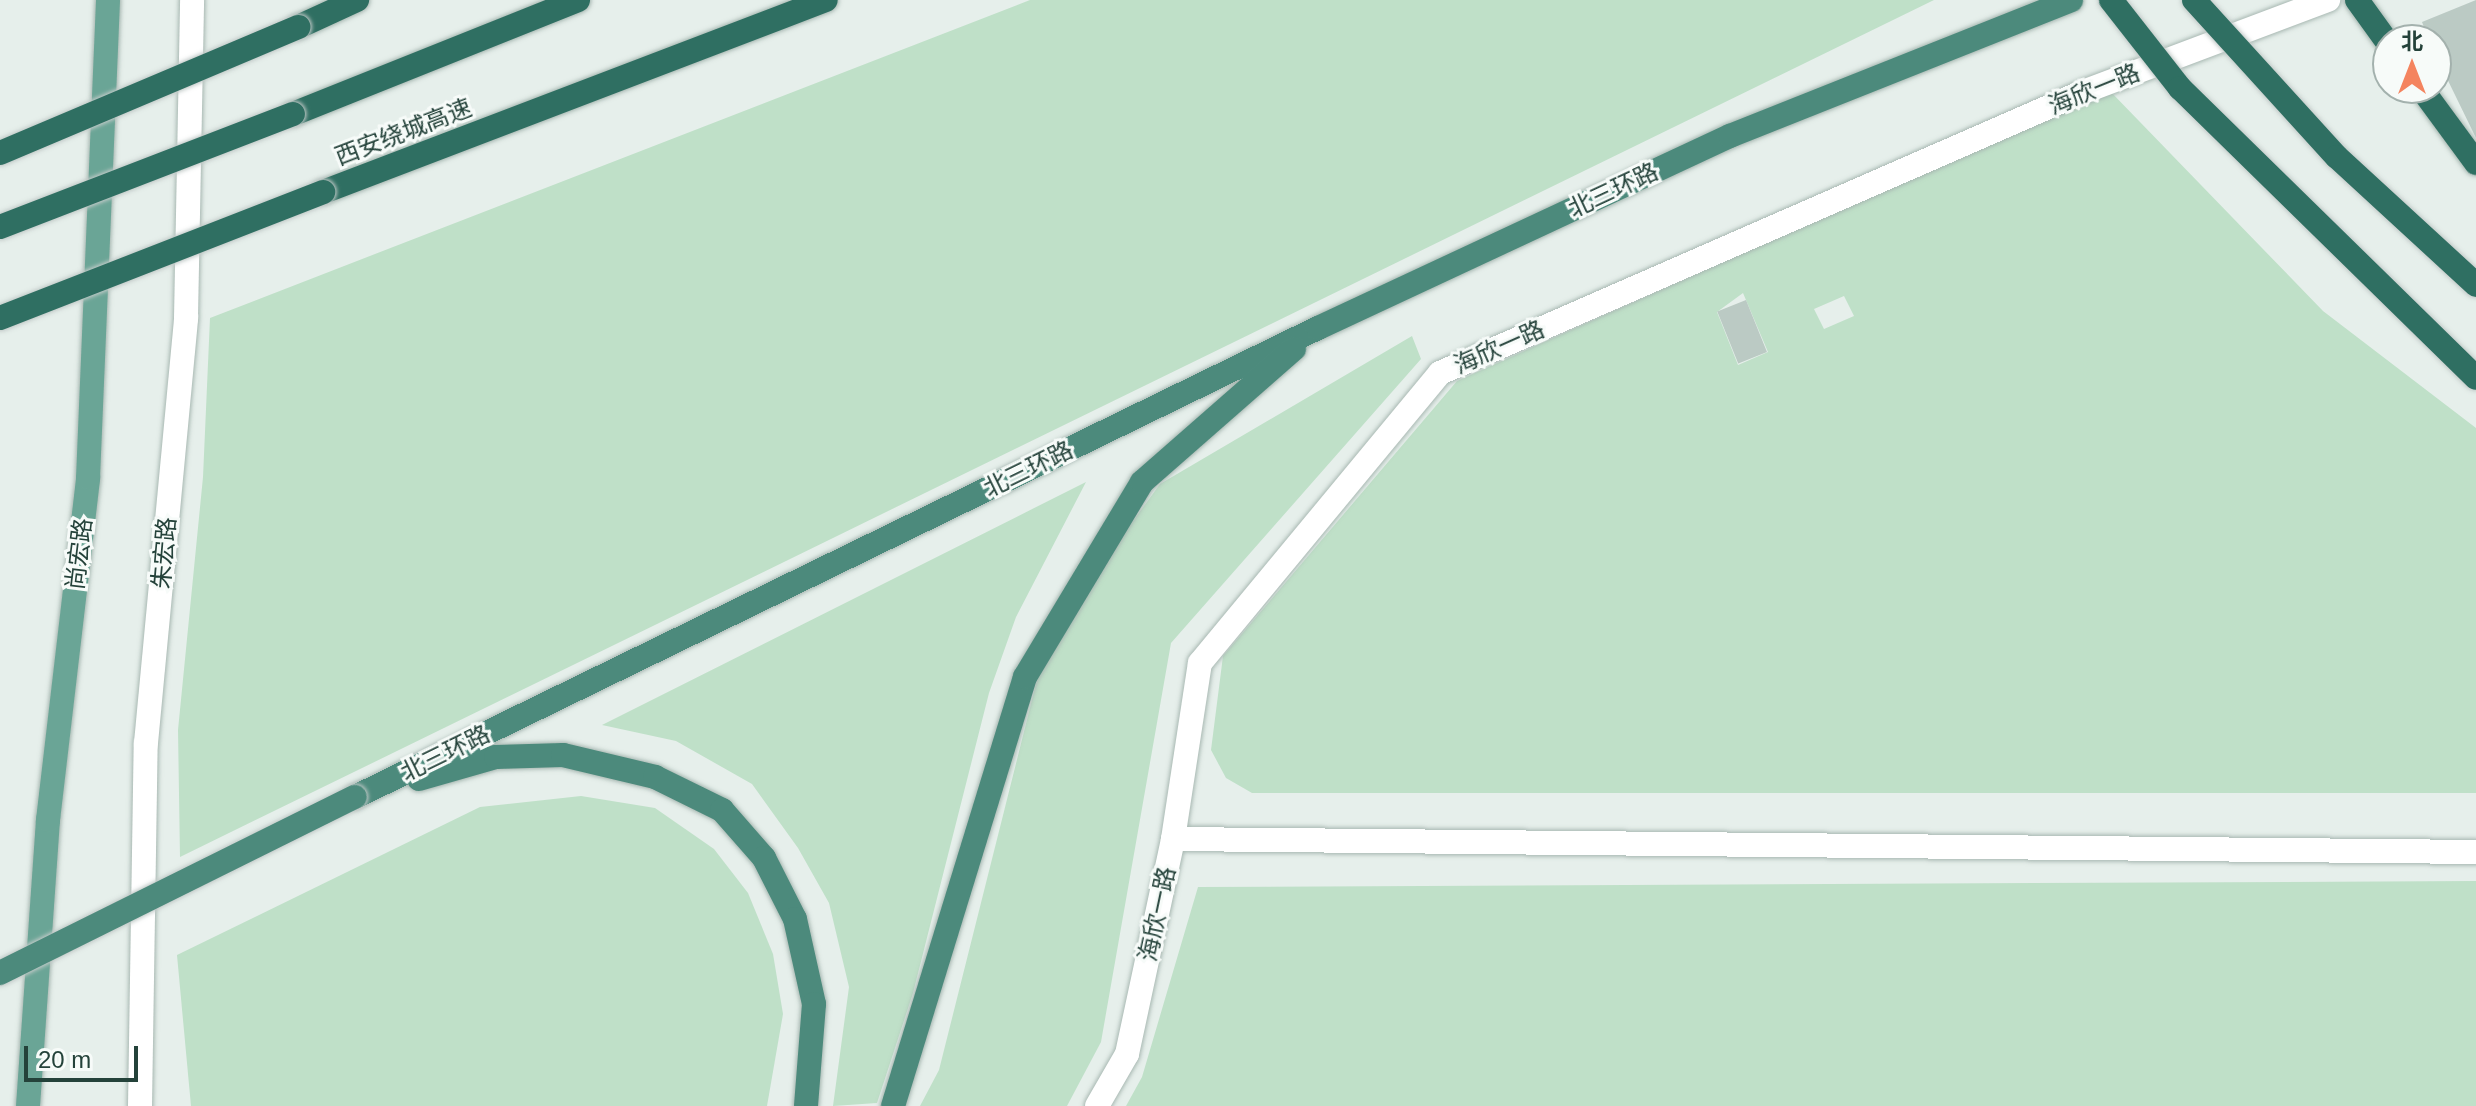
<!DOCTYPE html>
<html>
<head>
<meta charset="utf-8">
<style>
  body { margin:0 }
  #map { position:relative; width:2476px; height:1106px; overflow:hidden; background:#e6efeb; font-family:Arial,"Noto Sans SC",sans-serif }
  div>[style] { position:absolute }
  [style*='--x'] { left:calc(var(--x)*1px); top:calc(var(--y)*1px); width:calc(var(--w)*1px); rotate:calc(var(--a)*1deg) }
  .green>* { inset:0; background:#bfe0c8 }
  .building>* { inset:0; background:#bbcac4; transform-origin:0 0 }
  .roads { filter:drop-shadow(0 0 2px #a8b8b2) drop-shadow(0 0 2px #a8b8b2) }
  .minor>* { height:24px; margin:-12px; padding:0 12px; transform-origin:12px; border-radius:12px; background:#fff }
  .secondary>* { height:24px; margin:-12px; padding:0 12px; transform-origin:12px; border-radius:12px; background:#fff }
  .primary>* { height:24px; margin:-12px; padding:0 12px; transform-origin:12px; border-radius:12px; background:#6aa596 }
  .trunk>* { height:24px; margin:-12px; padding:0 12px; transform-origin:12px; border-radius:12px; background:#4c8a7c }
  .motorway>* { height:24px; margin:-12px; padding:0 12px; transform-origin:12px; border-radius:12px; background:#2f6f62 }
  .bridges { filter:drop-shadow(0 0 2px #c2cac8) drop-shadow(0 0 2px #c2cac8) }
  .trunk-bridge>* { height:24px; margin:-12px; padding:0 12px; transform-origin:12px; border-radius:12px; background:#4c8a7c }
  .motorway-bridge>* { height:24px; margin:-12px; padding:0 12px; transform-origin:12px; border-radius:12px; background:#2f6f62 }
  span { translate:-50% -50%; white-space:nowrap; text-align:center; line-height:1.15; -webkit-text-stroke:6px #f7fbf9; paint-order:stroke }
  .street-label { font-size:24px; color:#24423a }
  .north { position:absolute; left:2372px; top:24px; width:80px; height:80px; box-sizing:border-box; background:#f7fbf9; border:2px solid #a3b1ad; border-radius:50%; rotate:0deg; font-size:22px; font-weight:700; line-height:32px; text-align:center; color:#24423a }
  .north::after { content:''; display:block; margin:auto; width:28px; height:36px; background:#f4845f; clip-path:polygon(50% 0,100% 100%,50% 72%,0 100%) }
  .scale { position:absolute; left:24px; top:1046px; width:114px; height:36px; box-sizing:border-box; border:4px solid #24423a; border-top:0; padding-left:10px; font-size:24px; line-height:28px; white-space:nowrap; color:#24423a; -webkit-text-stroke:6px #f7fbf9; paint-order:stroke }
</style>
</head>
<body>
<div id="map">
  <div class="green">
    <div style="clip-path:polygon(1030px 0,1934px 0,180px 857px,178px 730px,203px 477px,210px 318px)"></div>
    <div style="clip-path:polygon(evenodd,2109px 90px,2323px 311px,2476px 428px,2476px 793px,1252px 793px,1226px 778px,1211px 750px,1223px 656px,1457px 381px,2109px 90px,1743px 293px,1768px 352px,1738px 365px,1717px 312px,1743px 293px,2109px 90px,1844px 296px,1854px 316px,1824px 329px,1814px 309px,1844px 296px)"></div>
    <div style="clip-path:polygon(1412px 336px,1421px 359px,1171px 643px,1101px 1042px,1067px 1106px,920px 1106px,939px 1070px,1039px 672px,1128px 528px,1160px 484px)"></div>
    <div style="clip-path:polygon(1086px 482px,1016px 617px,989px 693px,913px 993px,877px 1103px,833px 1106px,849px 987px,829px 903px,798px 848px,752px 784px,676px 741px,602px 725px)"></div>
    <div style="clip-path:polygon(581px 796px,655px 808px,714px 849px,748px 893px,773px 954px,783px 1014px,767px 1106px,191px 1106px,177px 955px,480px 807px)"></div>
    <div style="clip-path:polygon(2476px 881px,2476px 1106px,1126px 1106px,1142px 1077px,1198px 887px)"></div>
  </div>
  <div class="building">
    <div style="clip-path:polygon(2476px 0,2476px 138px,2436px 56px,2436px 40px,2429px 40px,2422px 22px)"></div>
    <div style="left:1746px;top:300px;width:56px;height:31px;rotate:68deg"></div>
  </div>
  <div class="roads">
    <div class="minor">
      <div style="--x:1173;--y:839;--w:1303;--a:0.57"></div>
      <div style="--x:1097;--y:1106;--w:60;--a:-60"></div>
      <div style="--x:1127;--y:1054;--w:220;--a:-77.9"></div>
      <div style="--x:1173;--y:839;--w:178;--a:-81.3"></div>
      <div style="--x:1200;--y:663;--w:376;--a:-50.4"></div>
      <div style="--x:1440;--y:373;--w:702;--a:-23.61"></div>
      <div style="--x:2083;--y:92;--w:262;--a:-20.6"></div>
    </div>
    <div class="secondary">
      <div style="--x:140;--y:1106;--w:363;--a:-89.1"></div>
      <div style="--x:146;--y:743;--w:427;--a:-84.6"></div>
      <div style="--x:186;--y:318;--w:318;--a:-88.9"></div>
    </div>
    <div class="primary">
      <div style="--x:28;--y:1106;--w:287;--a:-86"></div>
      <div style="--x:48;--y:820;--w:344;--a:-83.3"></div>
      <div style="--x:88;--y:478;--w:478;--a:-87.6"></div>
    </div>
    <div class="trunk">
      <div style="--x:419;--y:779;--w:80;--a:-15.9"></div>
      <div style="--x:496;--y:757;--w:67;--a:-1.7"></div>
      <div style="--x:563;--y:755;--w:95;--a:13.4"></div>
      <div style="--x:655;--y:777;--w:75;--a:26.2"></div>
      <div style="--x:722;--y:810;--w:64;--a:48.8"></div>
      <div style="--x:764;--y:858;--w:68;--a:63.1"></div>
      <div style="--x:795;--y:919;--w:87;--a:77.4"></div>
      <div style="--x:814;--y:1004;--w:102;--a:94.5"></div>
      <div style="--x:355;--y:797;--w:1071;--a:-25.97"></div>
      <div style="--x:1318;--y:328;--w:455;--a:-25"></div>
      <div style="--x:1730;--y:136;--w:367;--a:-21.7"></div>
      <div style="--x:893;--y:1106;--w:449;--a:-72.9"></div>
      <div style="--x:1025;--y:677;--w:227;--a:-59"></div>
      <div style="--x:1142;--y:482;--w:202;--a:-41.2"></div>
    </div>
    <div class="motorway">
      <div style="--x:2357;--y:0;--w:53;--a:54.2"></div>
      <div style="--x:298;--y:27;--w:65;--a:-24.6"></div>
      <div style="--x:2421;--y:88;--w:93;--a:53.7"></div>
      <div style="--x:293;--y:114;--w:307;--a:-21.8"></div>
      <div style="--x:323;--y:192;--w:538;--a:-20.89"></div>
    </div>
  </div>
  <div class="bridges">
    <div class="trunk-bridge">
      <div style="--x:0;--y:973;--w:396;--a:-26.4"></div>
    </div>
    <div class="motorway-bridge">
      <div style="--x:2111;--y:0;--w:112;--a:51.9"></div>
      <div style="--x:2180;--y:88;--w:414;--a:44.4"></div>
      <div style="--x:2194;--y:0;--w:212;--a:47.7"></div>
      <div style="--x:2337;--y:157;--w:189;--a:42.6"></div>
      <div style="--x:0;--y:153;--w:324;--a:-22.9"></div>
      <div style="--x:0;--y:227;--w:314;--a:-21.1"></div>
      <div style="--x:0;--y:318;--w:347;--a:-21.3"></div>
    </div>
  </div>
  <div class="street-label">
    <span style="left:2094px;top:89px;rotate:-22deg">海欣一路</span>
    <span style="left:403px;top:132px;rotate:-21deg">西安绕城高速</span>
    <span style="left:1613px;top:190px;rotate:-25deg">北三环路</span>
    <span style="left:1499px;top:347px;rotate:-24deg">海欣一路</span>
    <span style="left:1028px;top:469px;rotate:-26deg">北三环路</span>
    <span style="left:164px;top:553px;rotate:-85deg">朱宏路</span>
    <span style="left:79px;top:554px;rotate:-83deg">尚宏路</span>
    <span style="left:445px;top:753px;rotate:-26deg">北三环路</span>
    <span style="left:1157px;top:914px;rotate:-78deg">海欣一路</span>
  </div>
  <div class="north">北</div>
  <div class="scale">20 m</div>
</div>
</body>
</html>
